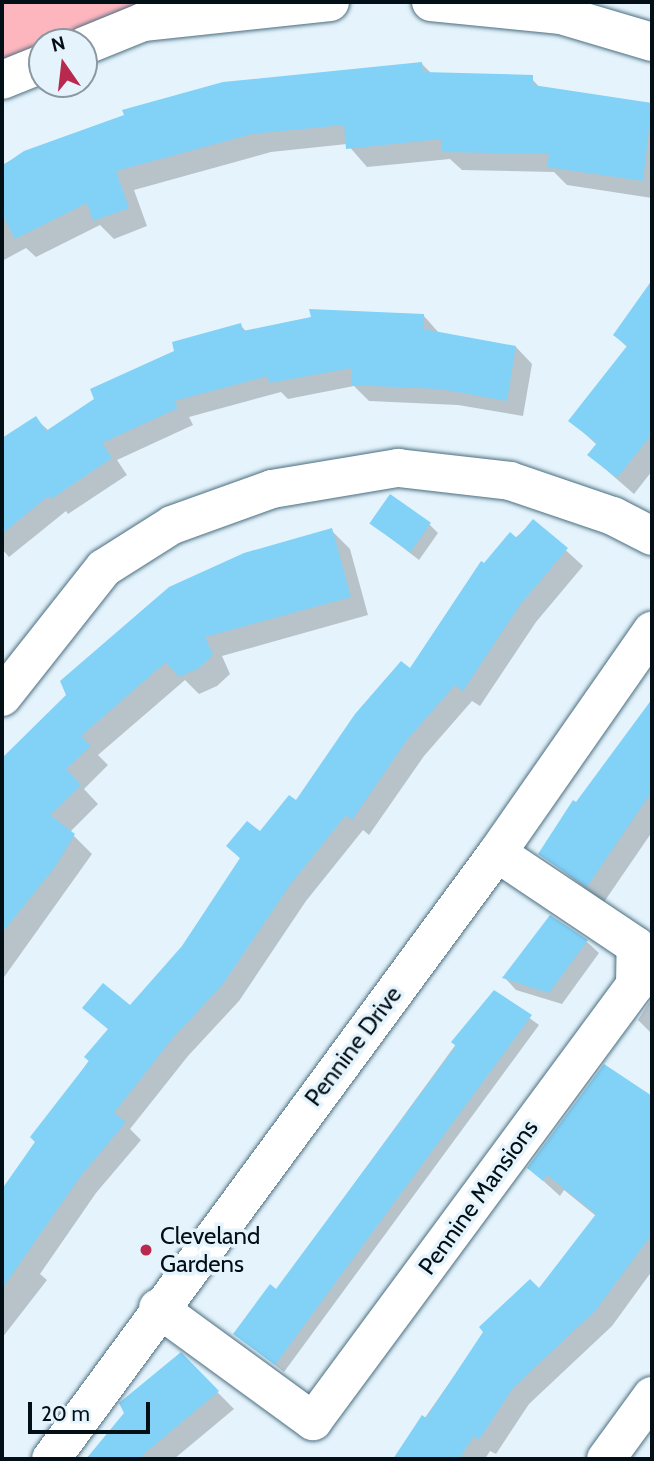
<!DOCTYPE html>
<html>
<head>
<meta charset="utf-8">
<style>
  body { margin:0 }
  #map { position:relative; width:654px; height:1461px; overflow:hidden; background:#e5f4fc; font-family:Cabin,sans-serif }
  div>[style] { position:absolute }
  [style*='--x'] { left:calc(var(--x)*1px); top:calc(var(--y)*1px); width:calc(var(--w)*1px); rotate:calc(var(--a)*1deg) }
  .green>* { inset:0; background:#feb6be }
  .shadow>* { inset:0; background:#0003 }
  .building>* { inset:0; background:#82d1f7; transform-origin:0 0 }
  .roads { filter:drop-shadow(0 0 2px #4b6e80) drop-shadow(0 0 2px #4b6e80) }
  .minor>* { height:38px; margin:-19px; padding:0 19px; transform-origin:19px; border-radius:19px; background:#fff }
  .dots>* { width:19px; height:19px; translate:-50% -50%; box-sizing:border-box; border:4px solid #e5f4fc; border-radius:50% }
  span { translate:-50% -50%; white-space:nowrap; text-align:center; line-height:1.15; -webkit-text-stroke:7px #e5f4fc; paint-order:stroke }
  .street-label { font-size:24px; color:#030f16 }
  .poi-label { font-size:24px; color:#030f16 }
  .left { translate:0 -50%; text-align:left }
  .frame { position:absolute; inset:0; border:4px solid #030f16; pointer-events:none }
  .north { position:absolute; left:28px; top:28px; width:70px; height:70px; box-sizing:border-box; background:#e5f4fc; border:2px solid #8b98a0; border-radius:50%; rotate:346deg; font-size:19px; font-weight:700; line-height:28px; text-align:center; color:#030f16 }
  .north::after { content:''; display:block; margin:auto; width:24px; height:32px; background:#b9284d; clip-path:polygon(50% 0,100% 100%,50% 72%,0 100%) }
  .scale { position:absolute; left:28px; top:1402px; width:122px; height:32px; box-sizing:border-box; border:4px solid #030f16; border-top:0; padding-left:9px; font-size:21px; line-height:24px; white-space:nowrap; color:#030f16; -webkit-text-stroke:5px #e5f4fc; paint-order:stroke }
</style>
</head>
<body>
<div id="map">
  <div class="green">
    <div style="clip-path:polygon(2px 2px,135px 2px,143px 22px,84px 42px,42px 42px,42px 64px,2px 80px)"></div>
  </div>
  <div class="shadow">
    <div style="clip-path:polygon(421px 63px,432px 74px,529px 76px,550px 98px,552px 90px,652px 105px,652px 198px,567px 185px,554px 172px,462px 170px,450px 159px,367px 167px,347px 144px,271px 152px,134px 190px,147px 226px,114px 239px,100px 225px,36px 257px,26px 248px,2px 261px,2px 165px,25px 153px)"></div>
    <div style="clip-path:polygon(652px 286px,652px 471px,634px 494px,589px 455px,597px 445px,571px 421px,628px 348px,615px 335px)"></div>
    <div style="clip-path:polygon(423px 315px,440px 334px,516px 347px,532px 364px,523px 416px,458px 405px,369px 401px,354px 386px,288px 399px,281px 392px,189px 417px,193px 425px,117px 460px,127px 475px,68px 514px,66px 511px,9px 557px,2px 549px,2px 456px,35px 418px,49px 431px,240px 325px,247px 332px)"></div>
    <div style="clip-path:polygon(534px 521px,583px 566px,536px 622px,480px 706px,472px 701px,424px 756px,369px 835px,363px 830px,306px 901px,239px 1001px,188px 1056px,130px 1129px,141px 1140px,96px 1193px,40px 1274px,47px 1280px,2px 1338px,2px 1192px,109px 1030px,85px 1008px,130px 1007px,183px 947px,242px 860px,228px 846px,260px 834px,296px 803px,410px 671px,484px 566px)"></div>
    <div style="clip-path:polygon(371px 523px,430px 525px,438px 533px,419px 560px)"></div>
    <div style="clip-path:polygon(331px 530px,350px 549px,368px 615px,222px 656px,230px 674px,217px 686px,199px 694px,185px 680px,98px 755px,108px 765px,84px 789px,98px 804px,70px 832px,92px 854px,2px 980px,2px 760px,69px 696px)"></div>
    <div style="clip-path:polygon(652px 703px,652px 832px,604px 902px,540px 854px)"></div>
    <div style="clip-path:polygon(587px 942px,599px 953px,562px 1004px,516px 990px,505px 978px)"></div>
    <div style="clip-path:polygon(494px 992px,539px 1025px,284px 1372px,235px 1334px,276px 1291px)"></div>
    <div style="clip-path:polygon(652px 998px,652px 1034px,638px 1020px)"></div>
    <div style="clip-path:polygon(605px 1066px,652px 1098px,652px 1271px,612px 1326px,529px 1404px,496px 1454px,490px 1451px,485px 1459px,396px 1459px,485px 1332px,539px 1290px,596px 1216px,564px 1190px,560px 1196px,529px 1168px)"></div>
    <div style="clip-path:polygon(180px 1354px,234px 1409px,174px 1459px,89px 1459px)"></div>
  </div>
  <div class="building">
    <div style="clip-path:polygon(422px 62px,423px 72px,533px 75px,533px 85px,652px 103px,643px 181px,547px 167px,549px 154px,441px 152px,441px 139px,346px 149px,344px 125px,252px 134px,116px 171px,129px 208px,93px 221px,87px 203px,15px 239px,2px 214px,2px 166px,24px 151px,124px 115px,122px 110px,223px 82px)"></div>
    <div style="clip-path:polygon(652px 280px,652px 434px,617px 478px,587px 455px,597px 443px,568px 421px,627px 346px,613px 335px)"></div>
    <div style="clip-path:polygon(309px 309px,424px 314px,423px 329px,516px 346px,507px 401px,440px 389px,351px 385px,352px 368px,269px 383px,268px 376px,174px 401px,178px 408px,102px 443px,112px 458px,51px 499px,48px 496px,2px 534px,2px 438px,36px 416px,46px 431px,94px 399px,90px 389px,174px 351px,172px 342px,241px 323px,243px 331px,311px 317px)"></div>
    <div style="left:390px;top:494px;width:50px;height:36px;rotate:35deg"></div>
    <div style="clip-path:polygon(533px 519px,568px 548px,520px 605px,463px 691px,455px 685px,407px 740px,352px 820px,346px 815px,290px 885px,223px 984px,172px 1039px,114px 1113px,126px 1122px,80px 1177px,2px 1289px,2px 1189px,35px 1142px,30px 1137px,89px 1061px,84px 1057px,108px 1029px,82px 1008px,103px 983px,130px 1005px,182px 946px,240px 858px,226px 846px,247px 821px,260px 831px,289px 795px,296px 800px,355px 714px,401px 661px,410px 668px,481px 561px,484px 563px,510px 532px,517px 538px)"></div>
    <div style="clip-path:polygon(332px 528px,351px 597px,205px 637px,213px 655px,199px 668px,179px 677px,166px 662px,81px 736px,91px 746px,66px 769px,81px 785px,50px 815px,75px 834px,55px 867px,2px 933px,2px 758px,66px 695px,60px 681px,169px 587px,244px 553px)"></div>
    <div style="clip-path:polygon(652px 699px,652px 791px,587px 887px,538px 854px,573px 800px,576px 802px)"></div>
    <div style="clip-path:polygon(550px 915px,588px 940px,549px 993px,502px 978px)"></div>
    <div style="clip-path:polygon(494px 990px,532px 1015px,275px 1365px,233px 1334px,270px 1284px,276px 1289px,456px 1046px,451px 1042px)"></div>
    <div style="clip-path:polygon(604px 1064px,652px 1096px,652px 1234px,596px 1310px,513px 1388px,479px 1440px,474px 1436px,459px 1459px,393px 1459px,422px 1415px,426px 1418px,483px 1332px,479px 1327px,530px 1279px,539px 1288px,596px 1214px,547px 1175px,543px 1181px,527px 1168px)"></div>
    <div style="clip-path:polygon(181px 1352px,219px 1391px,138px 1459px,86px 1459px,124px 1413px,119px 1403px)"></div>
  </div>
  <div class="roads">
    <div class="minor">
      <div style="--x:431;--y:2;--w:131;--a:5.7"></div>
      <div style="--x:561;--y:15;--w:95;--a:16.5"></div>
      <div style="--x:84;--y:46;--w:64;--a:-22.1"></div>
      <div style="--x:143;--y:22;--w:188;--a:-6.1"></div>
      <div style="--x:2;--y:80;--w:43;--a:-21.8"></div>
      <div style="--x:2;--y:697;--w:164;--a:-51.7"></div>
      <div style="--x:104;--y:568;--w:80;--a:-32.3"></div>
      <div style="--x:172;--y:525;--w:106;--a:-19.8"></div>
      <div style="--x:272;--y:489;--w:128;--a:-9.5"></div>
      <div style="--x:398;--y:468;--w:113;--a:6.6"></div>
      <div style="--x:510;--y:481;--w:109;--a:18.8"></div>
      <div style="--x:613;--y:516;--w:44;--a:27.1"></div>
      <div style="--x:158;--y:1308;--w:192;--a:36.1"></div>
      <div style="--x:313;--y:1421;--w:542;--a:-53.55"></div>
      <div style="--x:635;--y:985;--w:39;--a:-89"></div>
      <div style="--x:636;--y:946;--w:167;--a:-146.2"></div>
      <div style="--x:51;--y:1459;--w:752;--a:-53.65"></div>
      <div style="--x:497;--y:853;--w:271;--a:-55.1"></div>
      <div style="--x:606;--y:1459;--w:78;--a:-53.9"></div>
    </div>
  </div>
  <div class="dots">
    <div style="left:146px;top:1250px;background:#b9284d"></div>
  </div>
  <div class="street-label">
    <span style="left:353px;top:1046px;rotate:-53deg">Pennine Drive</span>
    <span style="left:478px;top:1197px;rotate:-54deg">Pennine Mansions</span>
  </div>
  <div class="poi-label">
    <span class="left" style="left:160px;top:1250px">Cleveland<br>Gardens</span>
  </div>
  <div class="frame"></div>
  <div class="north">N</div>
  <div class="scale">20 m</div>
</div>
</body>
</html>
